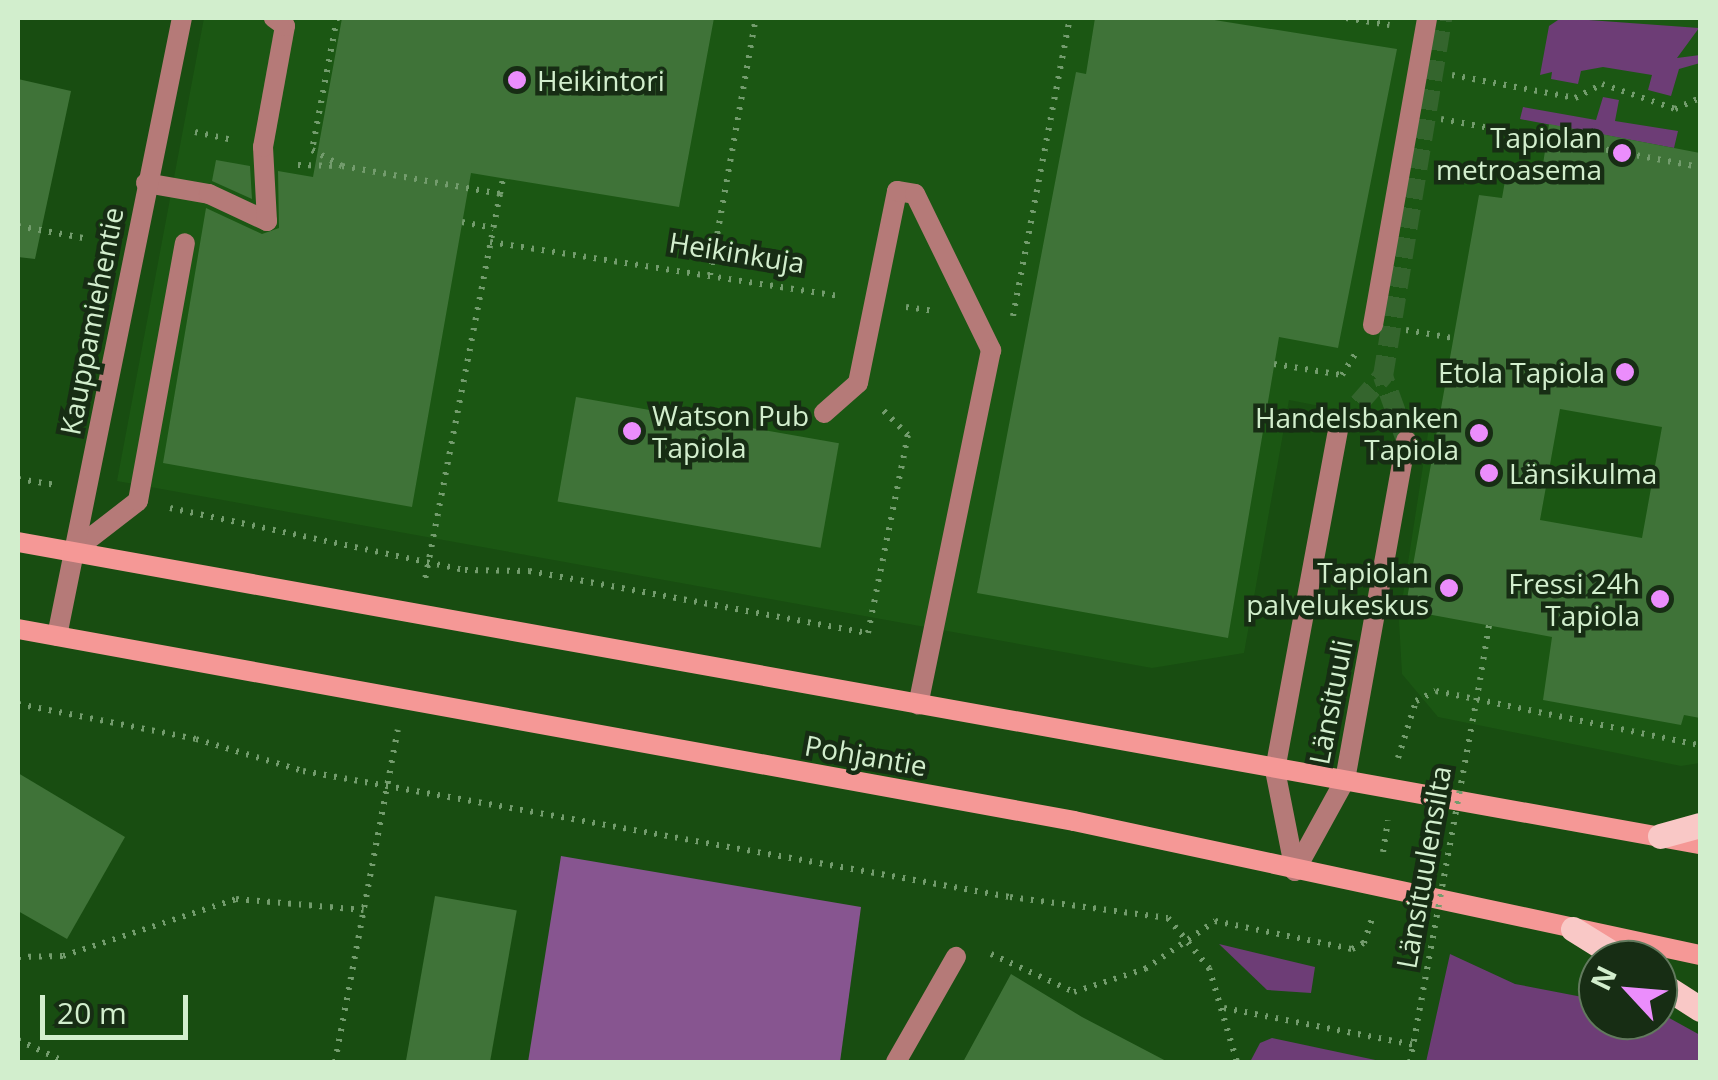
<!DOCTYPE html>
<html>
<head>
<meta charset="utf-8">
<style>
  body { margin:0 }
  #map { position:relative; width:1718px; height:1080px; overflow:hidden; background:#184d11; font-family:"Open Sans",sans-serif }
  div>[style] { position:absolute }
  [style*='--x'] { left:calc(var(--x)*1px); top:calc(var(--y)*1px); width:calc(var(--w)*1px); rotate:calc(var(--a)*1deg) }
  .built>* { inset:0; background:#1b5713 }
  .green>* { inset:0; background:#6d3d76 }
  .forest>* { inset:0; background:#875590 }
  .building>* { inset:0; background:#3f7338; transform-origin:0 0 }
  .minor-tunnel>* { height:20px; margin-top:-10px; transform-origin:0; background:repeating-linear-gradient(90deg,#34652d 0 20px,transparent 0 30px) }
  .path>* { height:6px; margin-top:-3px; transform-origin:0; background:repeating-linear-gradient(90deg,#739c6d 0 2.5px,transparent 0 10.5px) }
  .service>* { height:20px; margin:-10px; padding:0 10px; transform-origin:10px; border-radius:10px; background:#b57a78 }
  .pedestrian>* { height:20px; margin:-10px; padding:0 10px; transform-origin:10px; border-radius:10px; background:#b57a78 }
  .minor>* { height:20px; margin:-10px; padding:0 10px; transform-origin:10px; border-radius:10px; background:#b57a78 }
  .secondary>* { height:20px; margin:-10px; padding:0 10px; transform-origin:10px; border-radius:10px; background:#f59896 }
  .primary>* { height:25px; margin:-12.5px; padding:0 12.5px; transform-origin:12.5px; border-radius:12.5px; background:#f9c8c6 }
  .path-bridge>* { height:6px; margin-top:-3px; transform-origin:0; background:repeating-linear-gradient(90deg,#739c6d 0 2.5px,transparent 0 10.5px) }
  .dots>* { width:28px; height:28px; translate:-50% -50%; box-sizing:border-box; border:5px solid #172d14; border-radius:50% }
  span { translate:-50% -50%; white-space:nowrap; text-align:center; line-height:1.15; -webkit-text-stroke:9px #172d14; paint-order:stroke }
  .poi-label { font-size:28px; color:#d2eecd }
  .left { translate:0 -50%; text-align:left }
  .right { translate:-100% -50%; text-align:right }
  .street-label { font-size:28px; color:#d2eecd }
  .frame { position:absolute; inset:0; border:20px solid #d2eecd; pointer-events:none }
  .north { position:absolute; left:1578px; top:940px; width:100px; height:100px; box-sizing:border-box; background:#172d14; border:2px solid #627a5e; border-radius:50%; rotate:296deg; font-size:28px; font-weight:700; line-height:40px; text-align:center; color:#d2eecd }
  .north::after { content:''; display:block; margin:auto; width:35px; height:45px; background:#eb8dfc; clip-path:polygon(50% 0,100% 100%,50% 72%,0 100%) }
  .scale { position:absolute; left:40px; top:995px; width:148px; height:45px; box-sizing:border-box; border:5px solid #d2eecd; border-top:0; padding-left:12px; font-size:30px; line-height:35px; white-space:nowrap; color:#d2eecd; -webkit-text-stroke:8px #172d14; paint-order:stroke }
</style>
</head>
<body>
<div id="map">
  <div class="built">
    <div style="clip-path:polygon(204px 18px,1700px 18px,1700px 763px,1681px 766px,1438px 717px,1402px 674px,1399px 621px,1429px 427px,1289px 400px,1244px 653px,1152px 668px,117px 481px)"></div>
  </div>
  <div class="green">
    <div style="clip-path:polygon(1561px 18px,1699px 28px,1677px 58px,1700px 55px,1700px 63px,1679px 69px,1671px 96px,1648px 90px,1652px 75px,1603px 67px,1581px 71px,1578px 84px,1551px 79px,1552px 72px,1540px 75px,1549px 26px)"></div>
    <div style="clip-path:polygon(1603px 97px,1619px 100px,1615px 121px,1678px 131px,1674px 148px,1520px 119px,1523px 107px,1596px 120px)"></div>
    <div style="clip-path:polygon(1219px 944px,1315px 967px,1311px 993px,1267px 990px)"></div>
    <div style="clip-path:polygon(1450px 954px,1515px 984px,1598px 1000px,1598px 1020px,1662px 1014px,1700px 1035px,1700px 1062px,1426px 1062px)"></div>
    <div style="clip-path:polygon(1272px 1038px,1380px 1061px,1380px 1062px,1250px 1062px,1260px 1043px)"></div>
  </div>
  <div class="forest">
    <div style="clip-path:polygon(561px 856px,861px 907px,840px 1062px,528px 1062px)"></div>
  </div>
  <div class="building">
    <div style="clip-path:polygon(342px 18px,714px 18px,679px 207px,471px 173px,412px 507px,163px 463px,206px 208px,262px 234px,279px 228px,278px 171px,313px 177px)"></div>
    <div style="clip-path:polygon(1095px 18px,1202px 18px,1397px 49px,1338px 348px,1279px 337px,1228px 638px,977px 593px,1076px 72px,1086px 74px)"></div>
    <div style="clip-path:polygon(18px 79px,71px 91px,35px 259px,18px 257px)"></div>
    <div style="clip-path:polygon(evenodd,1549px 124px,1700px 153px,1700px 718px,1684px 715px,1681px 725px,1543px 700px,1552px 637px,1405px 610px,1479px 195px,1502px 198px,1508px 164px,1542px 171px,1549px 124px,1560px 409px,1662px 427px,1642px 538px,1540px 520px,1560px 409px)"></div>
    <div style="clip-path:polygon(216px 160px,250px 166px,252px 199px,212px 181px)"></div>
    <div style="left:576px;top:397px;width:267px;height:106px;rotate:10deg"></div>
    <div style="clip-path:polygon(18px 773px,125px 837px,67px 939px,18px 911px)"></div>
    <div style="left:435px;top:896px;width:83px;height:169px;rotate:10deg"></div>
    <div style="clip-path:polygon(1011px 974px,1082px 1017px,1168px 1062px,963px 1062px)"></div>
  </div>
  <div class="minor-tunnel">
    <div style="--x:1339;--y:426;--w:67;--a:-48.7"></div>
    <div style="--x:1406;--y:440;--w:68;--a:-109.8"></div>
    <div style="--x:1383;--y:376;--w:363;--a:-80.6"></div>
  </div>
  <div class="path">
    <div style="--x:337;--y:18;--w:134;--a:100.7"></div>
    <div style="--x:312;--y:150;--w:34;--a:28"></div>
    <div style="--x:342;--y:166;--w:160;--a:10"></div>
    <div style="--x:500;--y:194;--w:393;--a:101"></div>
    <div style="--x:1346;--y:18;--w:44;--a:9.2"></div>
    <div style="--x:1452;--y:75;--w:125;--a:10.6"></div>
    <div style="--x:1575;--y:98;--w:30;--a:-27"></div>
    <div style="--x:1602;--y:84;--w:77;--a:18.9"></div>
    <div style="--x:1675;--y:109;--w:27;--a:-24"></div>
    <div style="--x:1441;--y:119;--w:263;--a:10.5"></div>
    <div style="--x:195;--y:132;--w:38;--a:12"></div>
    <div style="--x:298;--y:165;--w:43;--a:1.3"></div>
    <div style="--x:500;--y:194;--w:16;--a:-79"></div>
    <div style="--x:462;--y:222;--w:32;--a:11"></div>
    <div style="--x:18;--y:226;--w:72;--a:10.4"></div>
    <div style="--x:490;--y:242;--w:354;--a:8.8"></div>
    <div style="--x:710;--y:275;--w:261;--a:-79.9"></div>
    <div style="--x:906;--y:307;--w:28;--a:8"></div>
    <div style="--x:1013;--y:316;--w:303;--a:-79.2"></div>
    <div style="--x:1406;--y:330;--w:48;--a:9.7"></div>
    <div style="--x:1274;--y:364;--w:69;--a:9.2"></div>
    <div style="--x:1342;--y:375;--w:25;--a:-58"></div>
    <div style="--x:18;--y:479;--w:37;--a:9"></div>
    <div style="--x:170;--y:508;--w:301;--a:11.9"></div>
    <div style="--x:465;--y:570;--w:64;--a:0.9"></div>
    <div style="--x:529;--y:571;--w:345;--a:10.4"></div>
    <div style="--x:868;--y:633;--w:202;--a:-78.6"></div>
    <div style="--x:908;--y:435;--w:41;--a:-135"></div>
    <div style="--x:1480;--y:680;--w:56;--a:-80.7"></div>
    <div style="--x:18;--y:704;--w:181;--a:11.1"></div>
    <div style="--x:196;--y:739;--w:112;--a:16.7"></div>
    <div style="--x:303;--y:771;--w:718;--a:10.11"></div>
    <div style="--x:1010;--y:897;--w:159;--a:7.6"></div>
    <div style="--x:1168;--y:918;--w:65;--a:50.6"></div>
    <div style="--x:1209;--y:968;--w:98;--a:73.4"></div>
    <div style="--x:1398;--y:758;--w:60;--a:-72.5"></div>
    <div style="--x:1416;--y:701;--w:22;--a:-27"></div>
    <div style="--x:1436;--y:691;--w:269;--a:11.6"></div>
    <div style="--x:1383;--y:852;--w:32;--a:-81"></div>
    <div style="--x:991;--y:954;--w:91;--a:24.6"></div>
    <div style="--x:1074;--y:992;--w:75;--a:-17.9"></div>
    <div style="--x:1145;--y:969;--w:85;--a:-34.4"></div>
    <div style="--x:1215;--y:921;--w:140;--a:11.6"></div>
    <div style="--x:1352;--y:949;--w:13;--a:-27"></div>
    <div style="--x:1364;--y:943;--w:25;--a:-72"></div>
    <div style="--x:18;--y:957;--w:45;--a:-1.3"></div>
    <div style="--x:63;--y:956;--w:182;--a:-18.2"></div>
    <div style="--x:236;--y:899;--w:128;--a:4.9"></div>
    <div style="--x:1224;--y:1008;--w:194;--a:11"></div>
    <div style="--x:18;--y:1040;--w:52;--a:25.1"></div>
    <div style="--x:335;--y:1062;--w:338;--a:-79.3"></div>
  </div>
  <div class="service">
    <div style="--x:146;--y:183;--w:64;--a:9.9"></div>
    <div style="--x:209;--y:194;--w:64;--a:25"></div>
    <div style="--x:267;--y:221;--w:74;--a:-93.1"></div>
    <div style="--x:263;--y:147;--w:123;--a:-79.7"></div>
    <div style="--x:285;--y:26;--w:14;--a:-144"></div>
    <div style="--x:824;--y:413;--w:45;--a:-41.4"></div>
    <div style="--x:858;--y:383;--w:196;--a:-78.5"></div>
    <div style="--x:897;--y:191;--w:18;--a:9"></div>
    <div style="--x:915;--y:194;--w:174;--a:64"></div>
    <div style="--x:991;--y:350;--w:362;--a:101.6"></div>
    <div style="--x:72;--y:552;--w:83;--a:-37.7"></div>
    <div style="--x:138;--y:501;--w:262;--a:-79.7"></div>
    <div style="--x:896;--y:1062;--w:121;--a:-60.3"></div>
  </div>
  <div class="pedestrian">
    <div style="--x:1373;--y:325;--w:312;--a:-80"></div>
  </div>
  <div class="minor">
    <div style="--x:57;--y:636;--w:631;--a:-78.57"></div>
    <div style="--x:1295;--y:871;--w:103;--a:-101.2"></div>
    <div style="--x:1275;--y:770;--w:350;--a:-79.5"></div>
    <div style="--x:1295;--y:871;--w:104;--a:-61.2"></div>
    <div style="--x:1345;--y:780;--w:345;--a:-79.8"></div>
  </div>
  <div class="secondary">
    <div style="--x:18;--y:542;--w:1709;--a:10.18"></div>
    <div style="--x:18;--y:629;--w:1073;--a:10.3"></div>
    <div style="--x:1074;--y:821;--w:640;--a:12.08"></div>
  </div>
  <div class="primary">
    <div style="--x:1660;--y:836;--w:41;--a:-15.4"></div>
    <div style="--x:1573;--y:929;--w:59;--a:31.8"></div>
    <div style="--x:1658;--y:982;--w:50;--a:32.7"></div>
  </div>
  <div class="path-bridge">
    <div style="--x:1410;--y:1062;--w:388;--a:-79.6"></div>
  </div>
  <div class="dots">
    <div style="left:517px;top:80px;background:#eb8dfc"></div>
    <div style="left:1622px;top:153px;background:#eb8dfc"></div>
    <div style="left:1625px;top:372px;background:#eb8dfc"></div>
    <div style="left:632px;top:431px;background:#eb8dfc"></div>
    <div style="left:1479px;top:433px;background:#eb8dfc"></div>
    <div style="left:1489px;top:473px;background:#eb8dfc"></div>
    <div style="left:1449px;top:588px;background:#eb8dfc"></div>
    <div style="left:1660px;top:599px;background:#eb8dfc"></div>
  </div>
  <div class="poi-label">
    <span class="left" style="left:537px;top:80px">Heikintori</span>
    <span class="right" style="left:1602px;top:153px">Tapiolan<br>metroasema</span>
    <span class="right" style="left:1605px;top:372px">Etola Tapiola</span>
    <span class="left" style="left:652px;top:431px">Watson Pub<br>Tapiola</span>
    <span class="right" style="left:1459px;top:433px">Handelsbanken<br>Tapiola</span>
    <span class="left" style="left:1509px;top:473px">Länsikulma</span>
    <span class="right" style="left:1429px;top:588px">Tapiolan<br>palvelukeskus</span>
    <span class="right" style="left:1640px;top:599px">Fressi 24h<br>Tapiola</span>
  </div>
  <div class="street-label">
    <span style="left:737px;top:252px;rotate:9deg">Heikinkuja</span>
    <span style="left:91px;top:321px;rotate:-79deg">Kauppamiehentie</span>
    <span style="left:1330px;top:702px;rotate:-79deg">Länsituuli</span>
    <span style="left:866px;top:755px;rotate:10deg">Pohjantie</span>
    <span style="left:1423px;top:867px;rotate:-80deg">Länsituulensilta</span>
  </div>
  <div class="frame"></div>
  <div class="north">N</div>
  <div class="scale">20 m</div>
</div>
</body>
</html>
